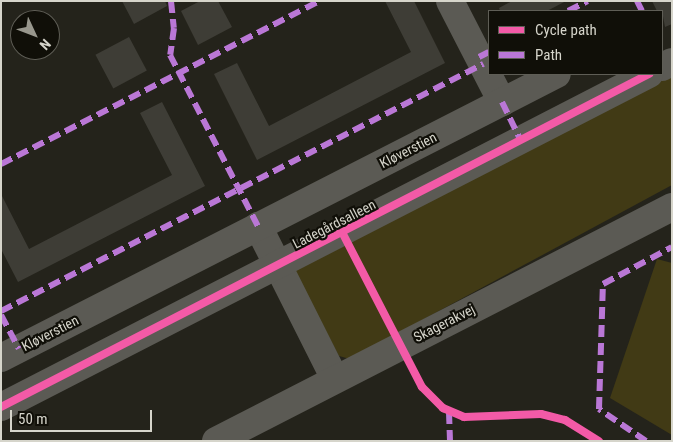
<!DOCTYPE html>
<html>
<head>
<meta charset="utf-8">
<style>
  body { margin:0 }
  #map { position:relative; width:673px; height:442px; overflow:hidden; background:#24231b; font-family:"Roboto Condensed",sans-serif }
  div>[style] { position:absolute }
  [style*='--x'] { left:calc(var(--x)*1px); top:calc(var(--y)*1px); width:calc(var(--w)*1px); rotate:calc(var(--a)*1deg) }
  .green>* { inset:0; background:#413a15 }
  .building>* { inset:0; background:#3e3d36; transform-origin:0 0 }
  .minor>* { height:28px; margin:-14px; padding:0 14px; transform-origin:14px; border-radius:14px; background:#5b5a54 }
  .quiet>* { height:6px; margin-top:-3px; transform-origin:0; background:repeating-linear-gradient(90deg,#ba77d6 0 12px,transparent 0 18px) }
  .cycleway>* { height:8px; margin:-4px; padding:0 4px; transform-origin:4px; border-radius:4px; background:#f35aa7 }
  span { translate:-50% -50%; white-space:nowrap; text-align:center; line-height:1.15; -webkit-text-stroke:4.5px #100f08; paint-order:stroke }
  .street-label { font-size:14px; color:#d6d5cb }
  .frame { position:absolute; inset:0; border:2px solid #d6d5cb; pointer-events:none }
  .legend { position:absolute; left:488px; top:10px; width:175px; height:65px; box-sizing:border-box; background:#100f08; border:1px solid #5f5e56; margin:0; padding:6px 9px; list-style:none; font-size:15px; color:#d6d5cb }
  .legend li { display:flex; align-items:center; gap:10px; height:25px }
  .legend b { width:25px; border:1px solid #5f5e56 }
  .north { position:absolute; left:10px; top:10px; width:50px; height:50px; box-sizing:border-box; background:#100f08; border:1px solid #5f5e56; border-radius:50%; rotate:133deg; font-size:14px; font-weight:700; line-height:20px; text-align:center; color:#d6d5cb }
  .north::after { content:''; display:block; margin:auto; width:18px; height:22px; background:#98978d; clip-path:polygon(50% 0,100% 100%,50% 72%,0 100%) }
  .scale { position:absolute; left:10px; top:410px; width:142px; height:22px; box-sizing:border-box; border:2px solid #d6d5cb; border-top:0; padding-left:6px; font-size:15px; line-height:18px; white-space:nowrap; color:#d6d5cb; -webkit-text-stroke:4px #100f08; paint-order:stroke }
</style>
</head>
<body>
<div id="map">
  <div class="green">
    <div style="clip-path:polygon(672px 73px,672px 185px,350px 359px,339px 356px,292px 268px)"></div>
    <div style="clip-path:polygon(657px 259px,672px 263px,672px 435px,610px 398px)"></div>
  </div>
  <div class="building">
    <div style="clip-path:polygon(122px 1px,165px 1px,167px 6px,134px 24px)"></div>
    <div style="clip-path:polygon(200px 1px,218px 1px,232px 27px,198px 45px,181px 11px)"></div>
    <div style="clip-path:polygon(385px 1px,414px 1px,445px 63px,257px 160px,214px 74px,237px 63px,269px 126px,411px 52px)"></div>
    <div style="clip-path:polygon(512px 1px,566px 1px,547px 11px,500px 11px,499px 8px)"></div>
    <div style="clip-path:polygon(652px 1px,672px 1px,672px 24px,665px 27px,662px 11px,657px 11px)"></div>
    <div style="left:129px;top:37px;width:38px;height:38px;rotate:62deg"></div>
    <div style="clip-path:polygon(162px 102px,205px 186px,18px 282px,1px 249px,1px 194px,29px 249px,172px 175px,140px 113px)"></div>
  </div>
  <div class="minor">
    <div style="--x:450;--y:1;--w:114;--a:62.8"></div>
    <div style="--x:662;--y:67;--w:11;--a:-27"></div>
    <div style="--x:258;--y:226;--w:171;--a:63.3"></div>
    <div style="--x:1;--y:358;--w:624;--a:-27.06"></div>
    <div style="--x:1;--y:407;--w:729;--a:-27.2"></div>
    <div style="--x:216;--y:441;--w:513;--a:-27.16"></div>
  </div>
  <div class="quiet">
    <div style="--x:171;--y:1;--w:27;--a:84"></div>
    <div style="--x:174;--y:28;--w:27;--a:98"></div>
    <div style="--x:170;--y:55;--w:192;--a:62.8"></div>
    <div style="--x:637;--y:1;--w:11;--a:63"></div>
    <div style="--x:568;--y:11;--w:22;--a:-27"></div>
    <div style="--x:479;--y:57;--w:11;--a:-27"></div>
    <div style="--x:502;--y:102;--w:43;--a:64"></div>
    <div style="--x:1;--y:164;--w:358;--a:-27.1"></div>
    <div style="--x:1;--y:311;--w:542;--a:-27.13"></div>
    <div style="--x:1;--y:315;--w:38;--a:62"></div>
    <div style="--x:449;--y:412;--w:29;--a:88"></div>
    <div style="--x:646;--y:441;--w:57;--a:-145.8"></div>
    <div style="--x:599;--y:409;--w:125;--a:-88.2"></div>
    <div style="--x:603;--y:284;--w:78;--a:-28.2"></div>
  </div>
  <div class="cycleway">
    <div style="--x:343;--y:234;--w:172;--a:62.7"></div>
    <div style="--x:422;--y:387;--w:30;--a:45"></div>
    <div style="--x:443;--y:408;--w:23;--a:23"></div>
    <div style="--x:464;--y:417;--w:77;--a:-2.2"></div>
    <div style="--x:541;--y:414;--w:25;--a:14"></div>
    <div style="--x:565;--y:420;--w:40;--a:32"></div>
    <div style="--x:1;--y:407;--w:729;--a:-27.2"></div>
  </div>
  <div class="street-label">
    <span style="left:408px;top:150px;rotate:-27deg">Kløverstien</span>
    <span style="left:334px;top:224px;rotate:-27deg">Ladegårdsalleen</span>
    <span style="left:444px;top:323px;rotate:-27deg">Skagerakvej</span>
    <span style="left:50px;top:333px;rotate:-27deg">Kløverstien</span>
  </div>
  <div class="frame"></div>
  <ul class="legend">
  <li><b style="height:6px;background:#f35aa7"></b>Cycle path</li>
  <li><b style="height:6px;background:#ba77d6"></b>Path</li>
  </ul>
  <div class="north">N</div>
  <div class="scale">50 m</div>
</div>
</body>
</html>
